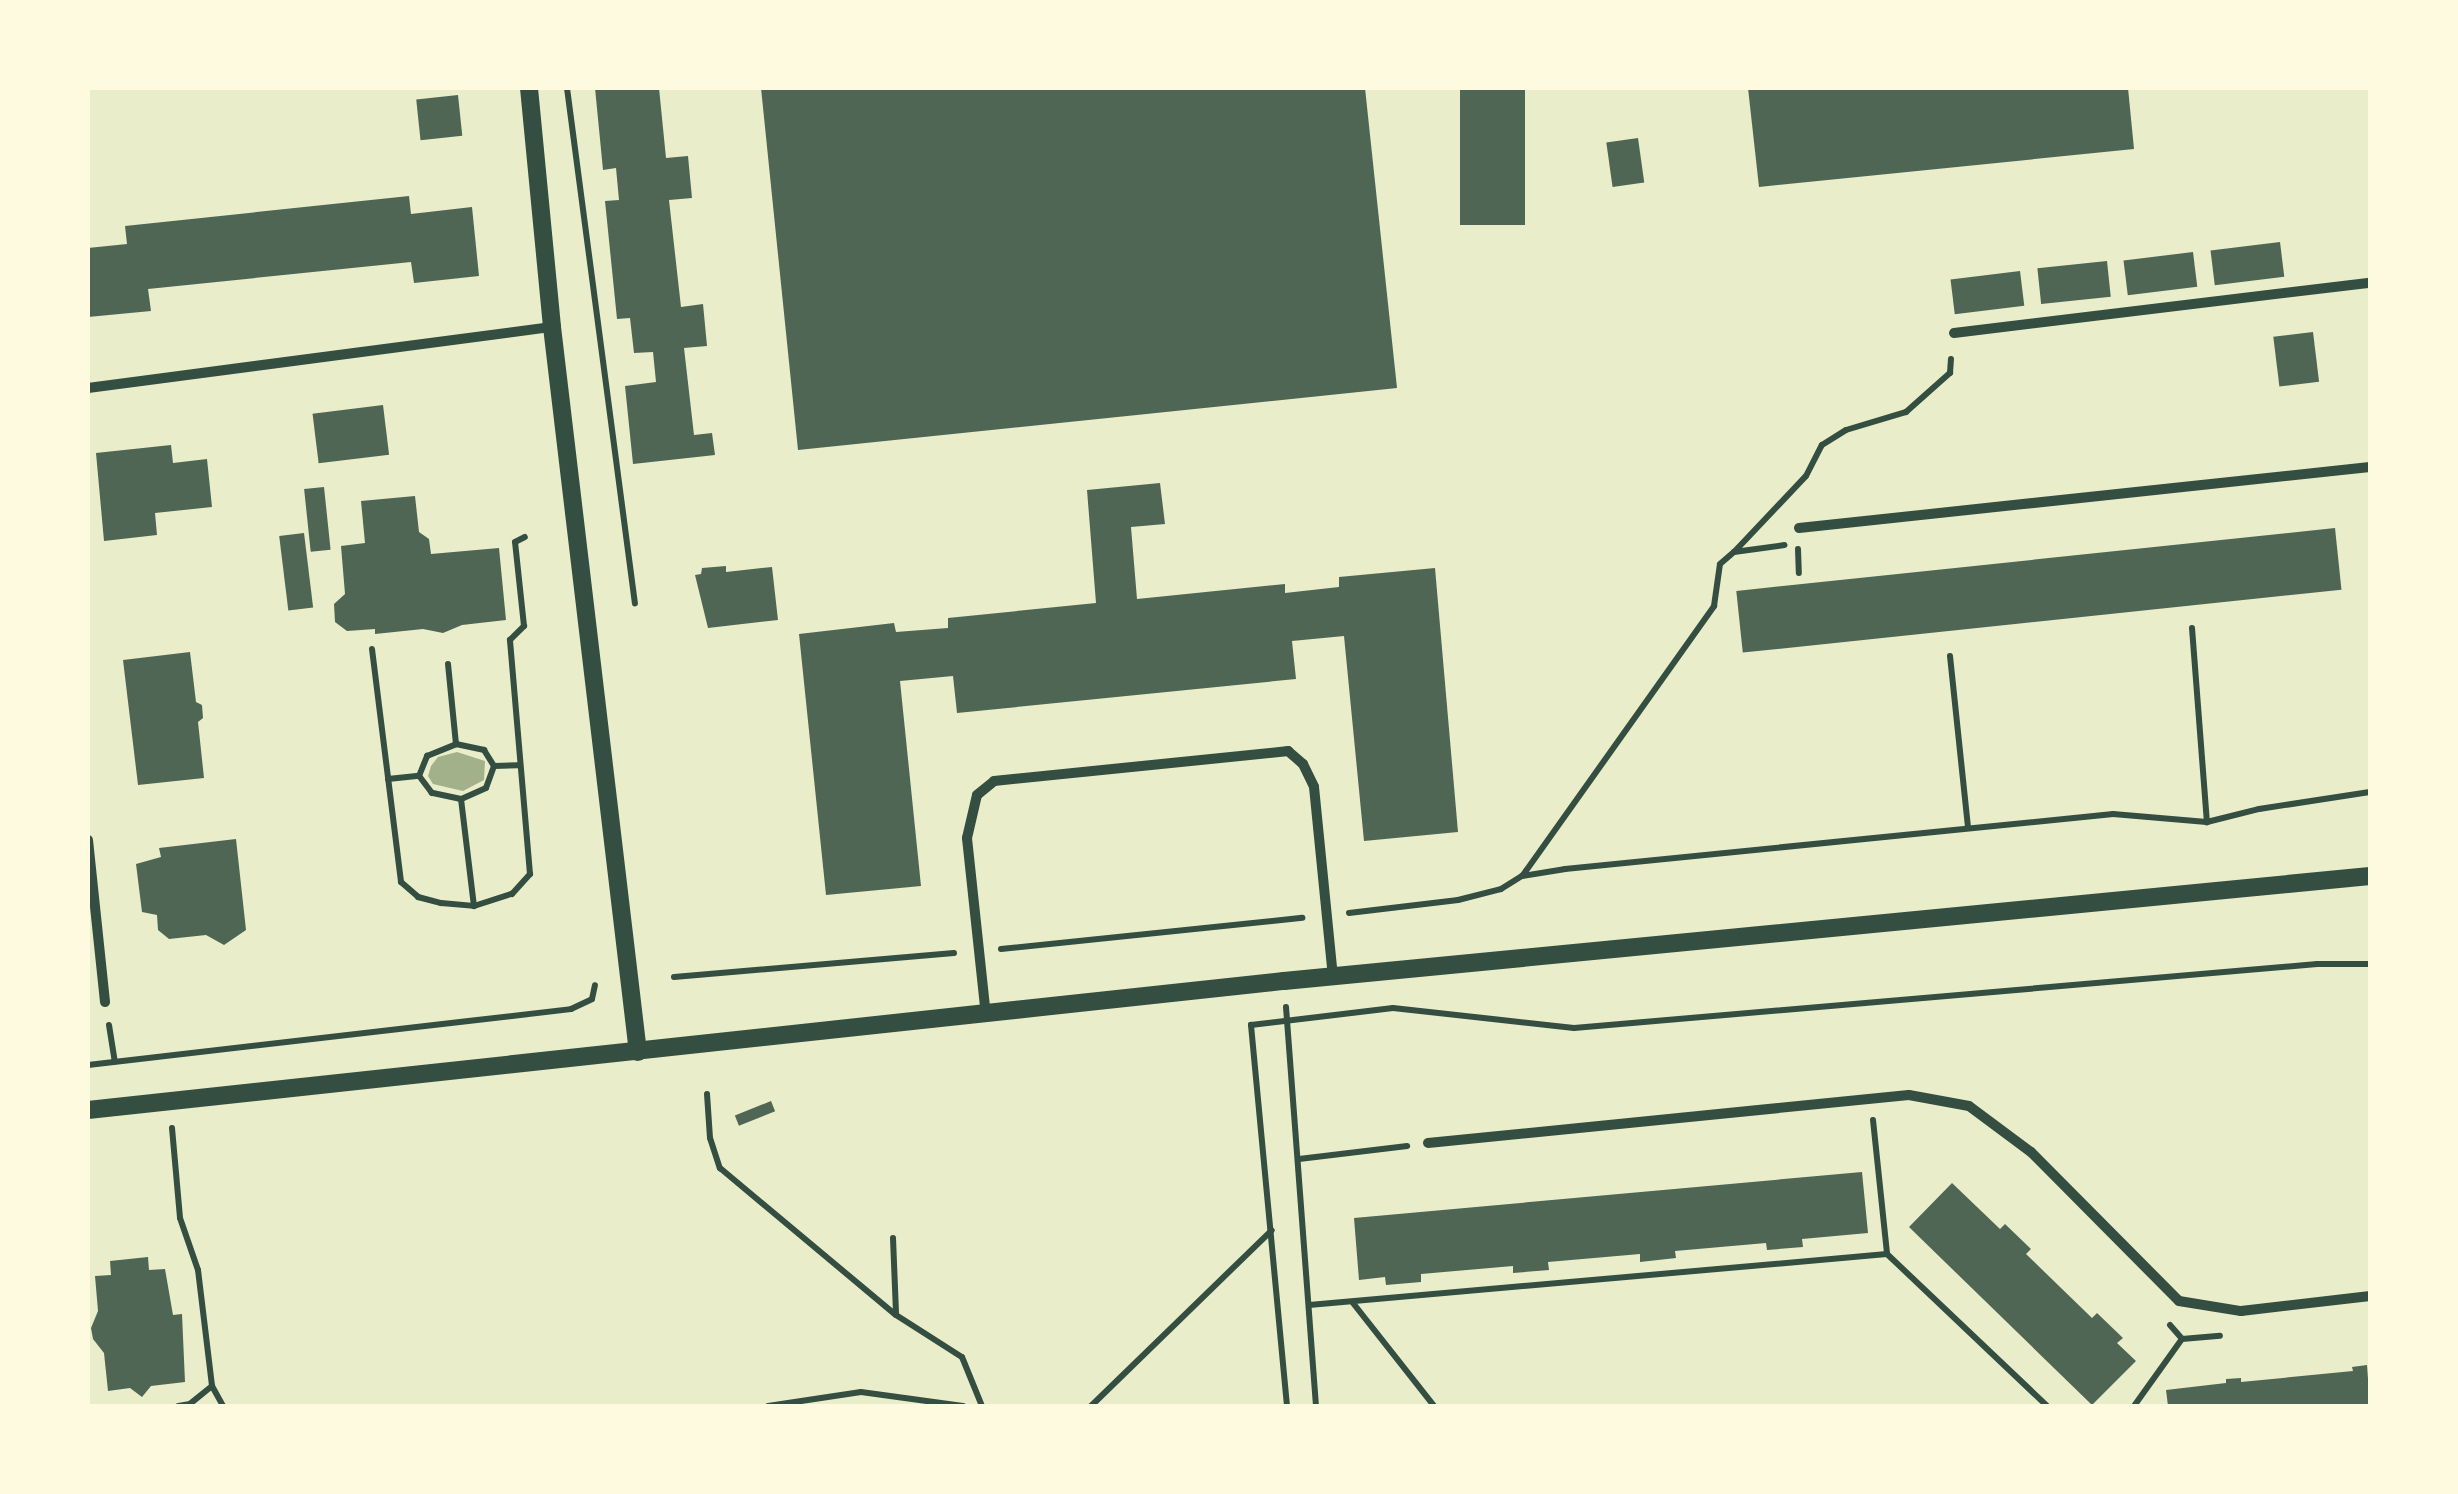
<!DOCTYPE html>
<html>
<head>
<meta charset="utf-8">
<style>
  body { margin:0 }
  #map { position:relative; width:2458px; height:1494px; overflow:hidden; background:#e9edc9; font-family:Quicksand,sans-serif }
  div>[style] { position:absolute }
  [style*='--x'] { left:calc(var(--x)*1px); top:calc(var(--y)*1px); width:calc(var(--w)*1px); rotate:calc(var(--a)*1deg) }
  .water>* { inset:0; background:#a3b18a }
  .building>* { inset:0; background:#4f6655; transform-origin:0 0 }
  .path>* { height:6px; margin:-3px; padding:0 3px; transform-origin:3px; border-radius:3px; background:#344e41 }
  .minor>* { height:10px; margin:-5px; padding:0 5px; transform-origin:5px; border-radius:5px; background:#344e41 }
  .tertiary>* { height:18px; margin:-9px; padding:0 9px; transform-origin:9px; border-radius:9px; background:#344e41 }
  span { translate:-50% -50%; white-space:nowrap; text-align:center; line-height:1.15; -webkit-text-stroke:8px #fefae0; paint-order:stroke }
  .frame { position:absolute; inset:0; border:90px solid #fefae0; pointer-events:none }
</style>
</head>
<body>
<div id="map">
  <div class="water">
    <div style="clip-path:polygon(457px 752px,485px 761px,484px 780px,463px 791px,433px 784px,428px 776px,431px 766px,438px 757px)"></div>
  </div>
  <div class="building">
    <div style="clip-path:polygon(595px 88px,659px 88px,666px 158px,688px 156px,692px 198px,669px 200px,681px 307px,703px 304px,707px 346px,684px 348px,694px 435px,712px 433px,715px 455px,633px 464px,625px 386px,656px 382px,653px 352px,634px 353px,630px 318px,617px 319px,605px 201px,619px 200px,616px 168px,603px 170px)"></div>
    <div style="clip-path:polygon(761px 88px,1365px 88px,1397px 388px,798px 450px)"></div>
    <div style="left:1460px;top:88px;width:65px;height:137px"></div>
    <div style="clip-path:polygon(1748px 88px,2128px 88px,2134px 149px,1759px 187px)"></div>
    <div style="left:458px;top:95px;width:41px;height:42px;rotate:84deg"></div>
    <div style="left:1638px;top:138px;width:45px;height:32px;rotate:82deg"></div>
    <div style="clip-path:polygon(409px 196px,411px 214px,472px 207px,479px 276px,414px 283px,411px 262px,148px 289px,151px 311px,88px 317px,88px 248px,127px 244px,125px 226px)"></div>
    <div style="left:2280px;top:242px;width:35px;height:70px;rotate:83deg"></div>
    <div style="left:2193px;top:252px;width:35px;height:70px;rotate:83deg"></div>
    <div style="left:2107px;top:261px;width:36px;height:70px;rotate:84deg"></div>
    <div style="left:2020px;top:271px;width:35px;height:70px;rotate:83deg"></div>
    <div style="left:2313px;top:332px;width:50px;height:40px;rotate:83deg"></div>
    <div style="left:383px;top:405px;width:50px;height:71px;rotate:83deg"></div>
    <div style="clip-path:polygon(171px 445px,173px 463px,207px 459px,212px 507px,155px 513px,157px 535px,104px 541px,96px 453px)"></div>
    <div style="clip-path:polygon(1160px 483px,1165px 524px,1131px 527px,1137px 599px,1285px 584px,1285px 593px,1339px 587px,1339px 577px,1435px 568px,1458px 832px,1364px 841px,1344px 636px,1292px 641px,1296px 679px,957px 713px,953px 676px,900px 681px,921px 886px,826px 895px,799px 634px,894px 623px,896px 632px,948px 628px,948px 618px,1096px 603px,1087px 490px)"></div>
    <div style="left:324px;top:487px;width:63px;height:20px;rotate:84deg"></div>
    <div style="clip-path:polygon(415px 496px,419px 532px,429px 539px,431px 554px,499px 548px,506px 620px,462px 625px,443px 633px,423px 629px,375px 634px,375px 629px,347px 631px,335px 622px,334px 604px,345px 594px,341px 546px,365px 543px,361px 501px)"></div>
    <div style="left:2335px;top:528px;width:62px;height:602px;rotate:84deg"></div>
    <div style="left:304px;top:533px;width:75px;height:25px;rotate:83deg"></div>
    <div style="clip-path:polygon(726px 566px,726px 572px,772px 567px,778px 620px,708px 628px,695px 575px,701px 574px,702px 568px)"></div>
    <div style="clip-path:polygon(190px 652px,196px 702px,202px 705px,203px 718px,198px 722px,204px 778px,138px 785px,123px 660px)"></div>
    <div style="clip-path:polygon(236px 839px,246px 930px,224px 945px,206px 935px,169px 939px,158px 930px,157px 915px,142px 912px,136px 864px,161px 857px,159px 848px)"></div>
    <div style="left:771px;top:1101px;width:11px;height:39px;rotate:68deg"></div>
    <div style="clip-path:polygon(1862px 1172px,1868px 1233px,1802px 1239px,1803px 1247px,1767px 1250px,1766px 1243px,1675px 1251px,1676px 1258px,1640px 1262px,1640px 1254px,1548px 1262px,1549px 1270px,1513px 1273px,1513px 1266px,1421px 1274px,1421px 1282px,1386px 1285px,1385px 1277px,1359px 1280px,1354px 1218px)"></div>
    <div style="clip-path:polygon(1952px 1183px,2000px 1229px,2005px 1224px,2031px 1249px,2026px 1254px,2092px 1318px,2097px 1313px,2123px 1338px,2117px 1343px,2136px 1361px,2092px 1405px,1909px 1227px)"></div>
    <div style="clip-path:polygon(148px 1257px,149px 1270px,165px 1269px,173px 1315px,182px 1314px,185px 1382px,151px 1386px,142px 1397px,130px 1388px,108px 1391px,104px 1353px,93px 1339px,91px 1328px,98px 1311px,95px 1276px,111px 1275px,110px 1261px)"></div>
    <div style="clip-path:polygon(2367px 1365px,2370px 1406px,2168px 1406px,2166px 1390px,2226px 1383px,2226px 1379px,2241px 1378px,2241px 1382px,2353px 1371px,2352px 1367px)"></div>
  </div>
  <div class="path">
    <div style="--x:567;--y:88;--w:520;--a:82.49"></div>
    <div style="--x:1798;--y:549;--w:24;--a:88"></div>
    <div style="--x:1735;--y:551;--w:103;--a:-46.6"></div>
    <div style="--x:1806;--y:476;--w:35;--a:-63"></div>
    <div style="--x:1822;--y:445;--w:28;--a:-32"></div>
    <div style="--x:1846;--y:430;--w:63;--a:-16.7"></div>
    <div style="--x:1906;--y:412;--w:59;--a:-41.6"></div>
    <div style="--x:1950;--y:373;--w:14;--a:-86"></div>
    <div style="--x:2192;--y:628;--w:195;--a:85.6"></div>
    <div style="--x:372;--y:649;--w:235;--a:82.9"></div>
    <div style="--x:401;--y:882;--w:23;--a:41"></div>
    <div style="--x:418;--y:897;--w:24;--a:15"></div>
    <div style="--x:441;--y:903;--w:33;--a:5"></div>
    <div style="--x:474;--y:906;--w:40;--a:-18"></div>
    <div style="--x:512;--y:894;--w:27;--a:-48"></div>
    <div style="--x:530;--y:874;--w:235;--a:-94.9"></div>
    <div style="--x:510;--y:640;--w:20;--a:-45"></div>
    <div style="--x:524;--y:626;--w:84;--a:-96.1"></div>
    <div style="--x:515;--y:542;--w:11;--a:-27"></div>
    <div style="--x:1950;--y:656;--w:173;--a:84"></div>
    <div style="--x:448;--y:664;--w:80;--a:84.3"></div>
    <div style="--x:456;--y:744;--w:29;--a:12"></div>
    <div style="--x:484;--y:750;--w:19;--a:58"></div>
    <div style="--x:494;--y:766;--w:23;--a:110"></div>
    <div style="--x:486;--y:788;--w:27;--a:156"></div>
    <div style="--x:461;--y:799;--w:30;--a:-168"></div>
    <div style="--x:432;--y:793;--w:21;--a:-127"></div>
    <div style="--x:419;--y:776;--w:22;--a:-68"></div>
    <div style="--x:427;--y:756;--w:31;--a:-22"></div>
    <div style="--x:494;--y:766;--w:24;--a:-2"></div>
    <div style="--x:388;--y:779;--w:31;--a:-6"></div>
    <div style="--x:461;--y:799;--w:108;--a:83.1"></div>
    <div style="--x:1523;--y:875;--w:330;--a:-54.6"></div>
    <div style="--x:1714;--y:606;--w:42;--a:-81.9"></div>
    <div style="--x:1720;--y:564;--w:18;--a:-41"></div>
    <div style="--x:1734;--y:552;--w:51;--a:-7.8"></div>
    <div style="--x:1349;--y:913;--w:110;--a:-6.8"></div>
    <div style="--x:1458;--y:900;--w:44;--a:-14.3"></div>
    <div style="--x:1501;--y:889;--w:25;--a:-32"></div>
    <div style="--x:1522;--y:876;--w:44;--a:-9.2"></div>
    <div style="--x:1565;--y:869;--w:551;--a:-5.73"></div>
    <div style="--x:2113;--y:814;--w:94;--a:4.9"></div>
    <div style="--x:2207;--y:822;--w:54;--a:-14"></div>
    <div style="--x:2259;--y:809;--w:112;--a:-8.7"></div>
    <div style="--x:1001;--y:949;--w:303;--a:-5.9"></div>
    <div style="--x:674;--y:977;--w:281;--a:-4.9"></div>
    <div style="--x:1286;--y:1007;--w:400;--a:85.7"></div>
    <div style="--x:109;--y:1025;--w:37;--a:81"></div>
    <div style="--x:88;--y:1065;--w:486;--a:-6.6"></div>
    <div style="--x:571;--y:1009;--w:23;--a:-25"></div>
    <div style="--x:592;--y:999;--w:14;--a:-78"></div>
    <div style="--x:707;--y:1094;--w:44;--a:86.1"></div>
    <div style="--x:710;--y:1138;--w:32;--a:72"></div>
    <div style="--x:720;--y:1168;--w:229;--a:39.9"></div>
    <div style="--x:896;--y:1315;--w:78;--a:32.5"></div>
    <div style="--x:962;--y:1357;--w:53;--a:67.8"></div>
    <div style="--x:1873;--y:1120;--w:135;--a:84"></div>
    <div style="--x:1887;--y:1254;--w:221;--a:43.5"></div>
    <div style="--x:172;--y:1128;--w:90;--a:84.9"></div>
    <div style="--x:180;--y:1218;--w:55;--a:70.9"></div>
    <div style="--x:198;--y:1270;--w:117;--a:83.1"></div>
    <div style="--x:212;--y:1386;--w:28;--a:141"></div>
    <div style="--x:190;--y:1404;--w:12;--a:171"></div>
    <div style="--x:1299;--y:1159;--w:109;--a:-6.9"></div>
    <div style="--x:893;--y:1238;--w:75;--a:87.7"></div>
    <div style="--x:1353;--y:1303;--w:131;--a:51.8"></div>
    <div style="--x:1309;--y:1305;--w:580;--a:-5.04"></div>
    <div style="--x:2170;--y:1325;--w:18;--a:49"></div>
    <div style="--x:212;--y:1386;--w:23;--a:61"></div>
    <div style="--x:768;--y:1406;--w:94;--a:-8.6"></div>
    <div style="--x:861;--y:1392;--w:103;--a:7.8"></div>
    <div style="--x:1091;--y:1406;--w:252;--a:-44.2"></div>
    <div style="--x:1287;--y:1406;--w:383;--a:-95.4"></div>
    <div style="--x:1251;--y:1025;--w:143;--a:-6.8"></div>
    <div style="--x:1393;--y:1008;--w:182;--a:6.3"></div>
    <div style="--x:1574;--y:1028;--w:746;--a:-4.92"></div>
    <div style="--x:2317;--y:964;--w:53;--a:0"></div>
    <div style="--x:2134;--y:1406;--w:82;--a:-54.4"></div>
    <div style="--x:2182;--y:1339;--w:38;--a:-5"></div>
  </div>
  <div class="minor">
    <div style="--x:1954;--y:333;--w:419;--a:-6.9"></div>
    <div style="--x:88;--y:388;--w:468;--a:-7.5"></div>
    <div style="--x:1799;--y:528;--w:574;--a:-6.1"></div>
    <div style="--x:88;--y:840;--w:163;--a:84"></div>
    <div style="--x:986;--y:1016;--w:179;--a:-96.1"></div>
    <div style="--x:967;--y:838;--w:44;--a:-76.9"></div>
    <div style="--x:977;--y:795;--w:22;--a:-39"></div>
    <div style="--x:994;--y:781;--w:296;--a:-5.8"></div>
    <div style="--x:1288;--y:751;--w:20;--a:41"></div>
    <div style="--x:1303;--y:764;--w:25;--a:64"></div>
    <div style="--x:1314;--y:787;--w:191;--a:84.3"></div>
    <div style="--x:1428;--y:1143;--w:483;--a:-5.7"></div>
    <div style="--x:1909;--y:1095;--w:61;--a:10.4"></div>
    <div style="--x:1969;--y:1106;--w:77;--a:36.6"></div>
    <div style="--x:2031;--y:1152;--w:210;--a:45.2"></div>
    <div style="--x:2179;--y:1301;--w:63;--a:9.2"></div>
    <div style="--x:2241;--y:1311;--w:130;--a:-6.6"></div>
  </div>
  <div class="tertiary">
    <div style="--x:529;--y:88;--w:240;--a:84.5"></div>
    <div style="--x:552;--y:327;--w:730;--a:83.24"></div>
    <div style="--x:88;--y:1110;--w:1203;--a:-6.16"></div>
    <div style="--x:1284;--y:981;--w:1091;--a:-5.52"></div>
  </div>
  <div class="frame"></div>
</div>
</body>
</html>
